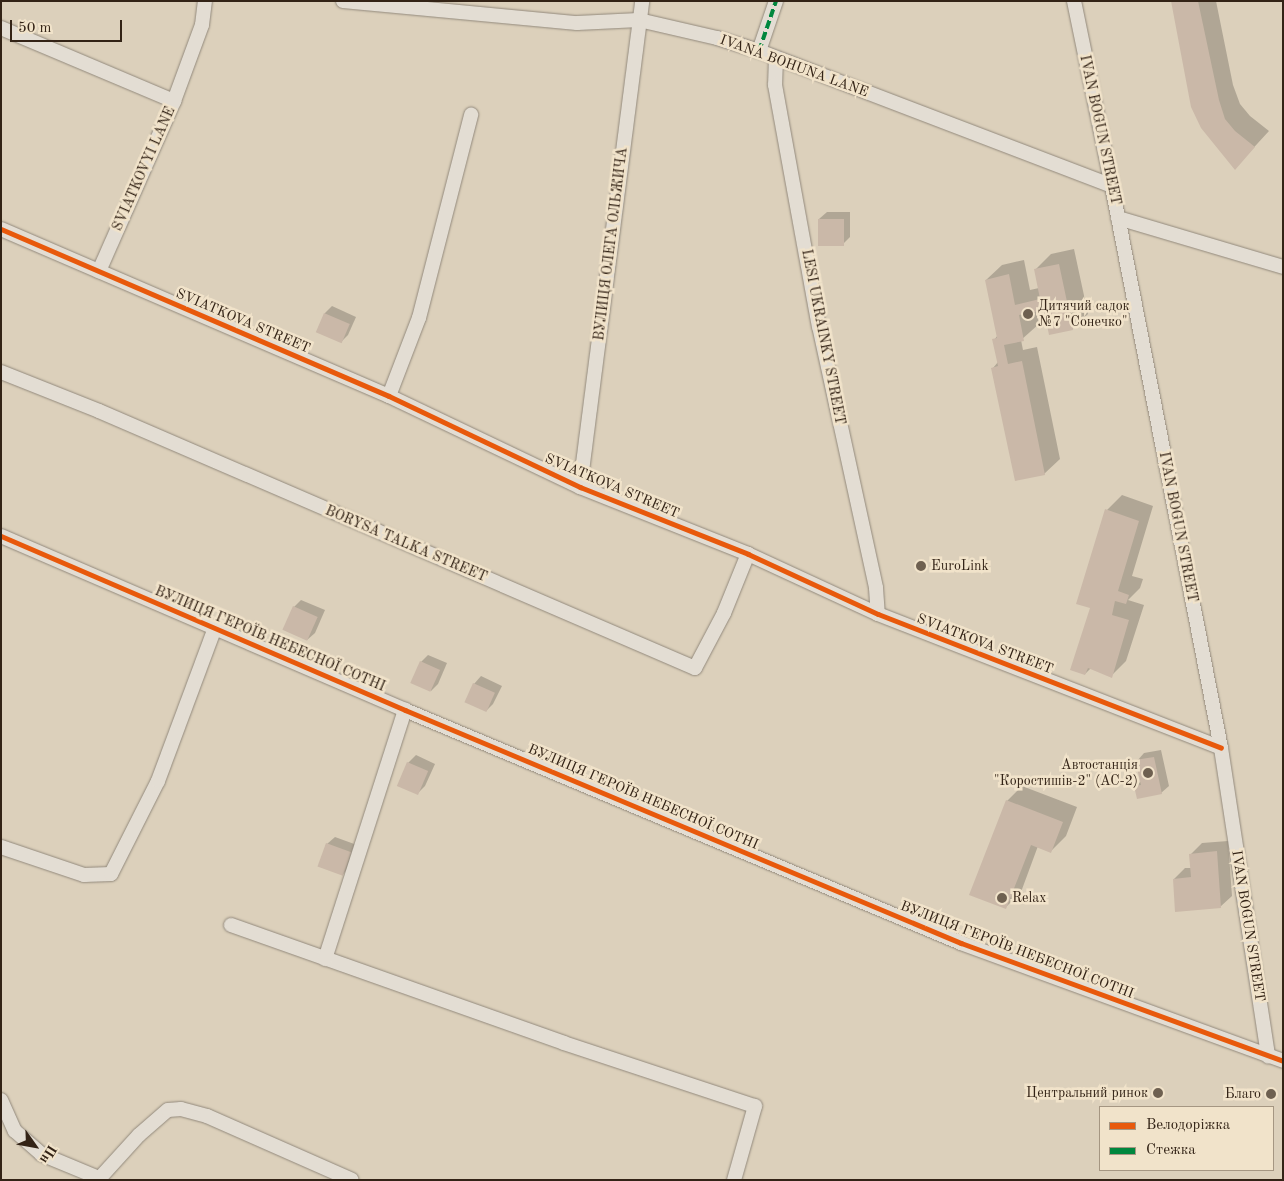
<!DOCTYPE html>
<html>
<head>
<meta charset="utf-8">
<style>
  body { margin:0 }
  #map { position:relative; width:1284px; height:1181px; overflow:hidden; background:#dcd0bb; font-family:"Old Standard TT",serif }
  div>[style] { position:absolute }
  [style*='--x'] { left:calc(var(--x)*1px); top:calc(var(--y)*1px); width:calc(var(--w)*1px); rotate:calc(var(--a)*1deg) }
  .shadow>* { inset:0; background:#0003 }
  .building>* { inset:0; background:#cab8a8; transform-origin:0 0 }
  .roads { filter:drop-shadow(0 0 1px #92897c) drop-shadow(0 0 1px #92897c) }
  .minor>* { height:14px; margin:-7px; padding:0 7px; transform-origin:7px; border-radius:7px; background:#e3ddd3 }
  .quiet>* { height:4px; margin-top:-2px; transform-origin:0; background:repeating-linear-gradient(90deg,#00873e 0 8px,transparent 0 12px) }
  .cycleway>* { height:5px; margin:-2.5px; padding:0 2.5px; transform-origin:2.5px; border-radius:2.5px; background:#e8590c }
  .dots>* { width:14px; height:14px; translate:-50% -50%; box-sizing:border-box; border:2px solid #f1e3ca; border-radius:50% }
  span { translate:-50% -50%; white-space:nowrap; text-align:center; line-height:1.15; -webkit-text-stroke:5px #f1e3ca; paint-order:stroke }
  .street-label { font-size:14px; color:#332316 }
  .poi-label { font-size:14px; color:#332316 }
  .left { translate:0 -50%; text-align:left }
  .right { translate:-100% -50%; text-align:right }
  .frame { position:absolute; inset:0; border:2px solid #332316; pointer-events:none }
  .legend { position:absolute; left:1099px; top:1106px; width:175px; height:65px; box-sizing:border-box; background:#f1e3ca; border:1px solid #a59682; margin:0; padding:6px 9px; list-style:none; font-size:15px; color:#332316 }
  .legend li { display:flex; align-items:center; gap:10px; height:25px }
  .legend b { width:25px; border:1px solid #a59682 }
  .north { position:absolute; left:10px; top:1121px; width:50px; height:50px; -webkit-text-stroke:4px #f1e3ca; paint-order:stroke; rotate:122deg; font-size:14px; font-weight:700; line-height:20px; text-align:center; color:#332316 }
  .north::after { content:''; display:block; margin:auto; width:18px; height:22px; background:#332316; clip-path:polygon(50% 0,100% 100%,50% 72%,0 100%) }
  .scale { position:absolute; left:10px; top:20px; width:112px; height:22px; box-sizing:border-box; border:2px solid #332316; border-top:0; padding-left:6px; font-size:15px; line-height:18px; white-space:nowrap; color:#332316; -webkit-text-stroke:4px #f1e3ca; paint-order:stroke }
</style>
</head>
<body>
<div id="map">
  <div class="shadow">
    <div style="clip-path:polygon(1172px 1px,1216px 1px,1233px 85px,1240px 104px,1250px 116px,1269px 131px,1235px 168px)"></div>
    <div style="clip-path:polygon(827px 212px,850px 212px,850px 237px,842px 245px,819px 219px)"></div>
    <div style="clip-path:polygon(1074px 249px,1088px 314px,1072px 329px,1045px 309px,1036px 310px,1039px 324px,1021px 340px,1023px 350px,1037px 347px,1060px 459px,1044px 474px,993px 368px,998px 362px,994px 340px,998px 335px,986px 280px,1002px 265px,1024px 260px,1030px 290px,1039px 288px,1035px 270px,1051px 254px)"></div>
    <div style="clip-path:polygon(332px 306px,356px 317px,348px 335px,341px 342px,317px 331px,325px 313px)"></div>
    <div style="clip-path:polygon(1122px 495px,1153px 506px,1132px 576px,1143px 579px,1140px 588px,1128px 600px,1144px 605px,1126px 661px,1111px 676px,1091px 668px,1085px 674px,1091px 607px,1107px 510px)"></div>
    <div style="clip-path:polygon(301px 600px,325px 610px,315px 633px,307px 640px,294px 607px)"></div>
    <div style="clip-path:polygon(428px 655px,447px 663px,438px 684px,431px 691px,421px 662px)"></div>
    <div style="clip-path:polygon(481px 676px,502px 686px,493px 704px,486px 711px,474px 684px)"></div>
    <div style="clip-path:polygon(1161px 750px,1169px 786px,1161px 793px,1136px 787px,1141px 781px,1137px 761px,1144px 753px)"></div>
    <div style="clip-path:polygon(416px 755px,435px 764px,425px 786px,418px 793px,408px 763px)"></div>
    <div style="clip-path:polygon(1022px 786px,1077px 807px,1066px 836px,1051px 851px,1038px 846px,1021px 892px,1006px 907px,1007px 801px)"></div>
    <div style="clip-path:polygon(335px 837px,357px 845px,350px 867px,342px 875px,327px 844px)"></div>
    <div style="clip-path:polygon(1228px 841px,1232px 896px,1220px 907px,1174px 879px,1185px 868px,1192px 868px,1191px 854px,1202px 843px)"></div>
  </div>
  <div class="building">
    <div style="clip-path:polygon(1171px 1px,1198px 1px,1219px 100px,1225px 119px,1235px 131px,1255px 147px,1235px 170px,1201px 128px,1191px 107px)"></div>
    <div style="left:818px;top:219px;width:26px;height:27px"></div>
    <div style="clip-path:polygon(1059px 264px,1073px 330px,1049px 335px,1044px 310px,1019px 315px,1024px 341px,1004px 345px,1008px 364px,1022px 361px,1045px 475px,1015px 481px,991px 368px,998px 366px,992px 339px,997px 338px,985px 280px,1009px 274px,1015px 305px,1040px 299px,1034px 269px)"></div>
    <div style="left:324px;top:313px;width:28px;height:21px;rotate:23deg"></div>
    <div style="clip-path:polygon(1105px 509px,1139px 521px,1118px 591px,1129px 595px,1126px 604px,1115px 601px,1112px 615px,1129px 620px,1112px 678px,1088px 668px,1085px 675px,1070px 670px,1090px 608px,1076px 604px)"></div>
    <div style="left:293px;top:606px;width:27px;height:26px;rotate:24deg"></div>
    <div style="left:420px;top:661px;width:22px;height:24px;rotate:24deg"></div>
    <div style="left:473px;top:683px;width:24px;height:21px;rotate:24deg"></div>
    <div style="clip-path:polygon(1154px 757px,1162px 794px,1137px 799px,1134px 786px,1141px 785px,1135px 760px)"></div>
    <div style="left:407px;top:762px;width:23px;height:26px;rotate:23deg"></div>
    <div style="clip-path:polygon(1006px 800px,1063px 822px,1051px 853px,1031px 845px,1006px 909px,969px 895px)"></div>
    <div style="left:326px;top:843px;width:27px;height:25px;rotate:20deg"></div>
    <div style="clip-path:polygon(1217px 851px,1221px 908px,1175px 912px,1173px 879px,1191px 877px,1189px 854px)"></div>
  </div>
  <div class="roads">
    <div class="minor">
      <div style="--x:343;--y:1;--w:235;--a:5.4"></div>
      <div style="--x:577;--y:23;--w:62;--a:-2.8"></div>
      <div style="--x:639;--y:20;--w:80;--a:13"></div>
      <div style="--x:717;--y:38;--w:44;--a:17.2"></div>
      <div style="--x:759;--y:51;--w:378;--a:20.9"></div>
      <div style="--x:1074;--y:1;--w:189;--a:78.4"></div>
      <div style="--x:1112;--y:186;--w:572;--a:79.02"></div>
      <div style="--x:1221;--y:748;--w:312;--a:81.3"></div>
      <div style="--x:1;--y:28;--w:188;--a:22.9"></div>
      <div style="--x:174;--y:101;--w:186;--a:113.8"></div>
      <div style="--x:759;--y:51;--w:53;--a:-71.2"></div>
      <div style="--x:776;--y:58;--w:27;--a:92"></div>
      <div style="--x:775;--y:85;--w:245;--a:79.7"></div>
      <div style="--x:819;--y:326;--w:268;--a:77.7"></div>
      <div style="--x:876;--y:588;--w:26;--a:86"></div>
      <div style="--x:174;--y:101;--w:81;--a:-69.8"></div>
      <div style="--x:202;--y:25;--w:24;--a:-83"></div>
      <div style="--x:1118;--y:218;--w:172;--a:16.5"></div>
      <div style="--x:1;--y:229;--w:422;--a:23.3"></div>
      <div style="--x:389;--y:396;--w:212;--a:25.5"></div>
      <div style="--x:580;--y:487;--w:181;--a:21.7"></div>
      <div style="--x:748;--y:554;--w:143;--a:24.8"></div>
      <div style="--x:878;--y:614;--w:368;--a:21.3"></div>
      <div style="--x:1;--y:372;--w:105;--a:21.7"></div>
      <div style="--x:99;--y:411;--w:649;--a:23.33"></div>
      <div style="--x:695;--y:668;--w:62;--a:-62.2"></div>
      <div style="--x:724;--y:613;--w:64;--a:-67.9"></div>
      <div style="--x:389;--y:396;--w:84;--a:-69"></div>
      <div style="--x:419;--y:318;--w:210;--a:-75.6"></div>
      <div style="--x:580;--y:487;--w:490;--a:-82.7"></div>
      <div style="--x:1;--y:536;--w:440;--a:23.3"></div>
      <div style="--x:405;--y:710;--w:603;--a:22.74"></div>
      <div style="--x:961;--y:943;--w:343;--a:20.1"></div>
      <div style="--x:1;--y:847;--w:88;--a:18.6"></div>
      <div style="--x:84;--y:875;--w:27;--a:-2"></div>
      <div style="--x:111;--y:874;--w:104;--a:-63.2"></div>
      <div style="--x:158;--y:781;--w:163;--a:-69.6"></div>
      <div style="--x:231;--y:925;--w:353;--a:19.5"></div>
      <div style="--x:564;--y:1043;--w:201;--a:18.3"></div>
      <div style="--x:755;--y:1106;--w:77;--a:105.8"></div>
      <div style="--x:325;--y:959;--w:262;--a:-72.2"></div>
      <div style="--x:1;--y:1100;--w:34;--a:66"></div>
      <div style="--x:15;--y:1131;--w:35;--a:41"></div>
      <div style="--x:41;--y:1154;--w:63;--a:22.5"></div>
      <div style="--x:98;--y:1180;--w:61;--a:-47.7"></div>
      <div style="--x:139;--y:1135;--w:38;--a:-41"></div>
      <div style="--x:168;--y:1110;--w:13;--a:-4"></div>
      <div style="--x:181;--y:1109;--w:27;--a:15"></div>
      <div style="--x:207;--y:1116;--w:158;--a:23.8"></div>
    </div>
  </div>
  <div class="quiet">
    <div style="--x:759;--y:51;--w:53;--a:-71.2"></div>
  </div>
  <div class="cycleway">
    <div style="--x:1;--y:229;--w:422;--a:23.3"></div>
    <div style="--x:389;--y:396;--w:212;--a:25.5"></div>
    <div style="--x:580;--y:487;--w:181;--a:21.7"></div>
    <div style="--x:748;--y:554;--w:143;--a:24.8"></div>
    <div style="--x:878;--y:614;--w:368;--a:21.3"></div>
    <div style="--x:1;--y:536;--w:440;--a:23.3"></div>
    <div style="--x:405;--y:710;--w:603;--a:22.74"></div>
    <div style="--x:961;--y:943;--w:343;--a:20.1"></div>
  </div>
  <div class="dots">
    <div style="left:1028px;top:314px;background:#6e6050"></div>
    <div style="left:921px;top:566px;background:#6e6050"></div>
    <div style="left:1148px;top:773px;background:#6e6050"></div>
    <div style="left:1002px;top:898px;background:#6e6050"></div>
    <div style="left:1158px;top:1093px;background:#6e6050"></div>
    <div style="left:1271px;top:1094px;background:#6e6050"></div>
  </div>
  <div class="street-label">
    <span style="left:794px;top:66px;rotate:20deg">IVANA BOHUNA LANE</span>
    <span style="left:1100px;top:130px;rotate:78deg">IVAN BOGUN STREET</span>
    <span style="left:144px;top:169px;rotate:-66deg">SVIATKOVYI LANE</span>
    <span style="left:611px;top:244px;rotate:-83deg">ВУЛИЦЯ ОЛЕГА ОЛЬЖИЧА</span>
    <span style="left:243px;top:321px;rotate:23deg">SVIATKOVA STREET</span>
    <span style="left:823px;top:337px;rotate:79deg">LESI UKRAINKY STREET</span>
    <span style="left:612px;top:486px;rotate:23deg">SVIATKOVA STREET</span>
    <span style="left:1178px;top:527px;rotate:79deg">IVAN BOGUN STREET</span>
    <span style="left:406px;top:544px;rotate:23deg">BORYSA TALKA STREET</span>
    <span style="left:270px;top:639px;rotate:23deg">ВУЛИЦЯ ГЕРОЇВ НЕБЕСНОЇ СОТНІ</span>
    <span style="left:985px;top:644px;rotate:21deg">SVIATKOVA STREET</span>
    <span style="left:643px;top:797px;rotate:23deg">ВУЛИЦЯ ГЕРОЇВ НЕБЕСНОЇ СОТНІ</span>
    <span style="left:1248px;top:926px;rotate:81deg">IVAN BOGUN STREET</span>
    <span style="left:1017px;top:950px;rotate:21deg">ВУЛИЦЯ ГЕРОЇВ НЕБЕСНОЇ СОТНІ</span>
  </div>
  <div class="poi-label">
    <span class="left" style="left:1038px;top:314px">Дитячий садок<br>№7 "Сонечко"</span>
    <span class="left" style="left:931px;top:566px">EuroLink</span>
    <span class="right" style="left:1138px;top:773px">Автостанція<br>"Коростишів-2" (АС-2)</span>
    <span class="left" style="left:1012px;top:898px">Relax</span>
    <span class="right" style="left:1148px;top:1093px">Центральний ринок</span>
    <span class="right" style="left:1261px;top:1094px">Благо</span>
  </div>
  <div class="frame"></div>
  <ul class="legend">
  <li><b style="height:6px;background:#e8590c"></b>Велодоріжка</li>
  <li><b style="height:6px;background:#00873e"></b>Стежка</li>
  </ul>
  <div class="north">Пн</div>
  <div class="scale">50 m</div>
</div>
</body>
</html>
